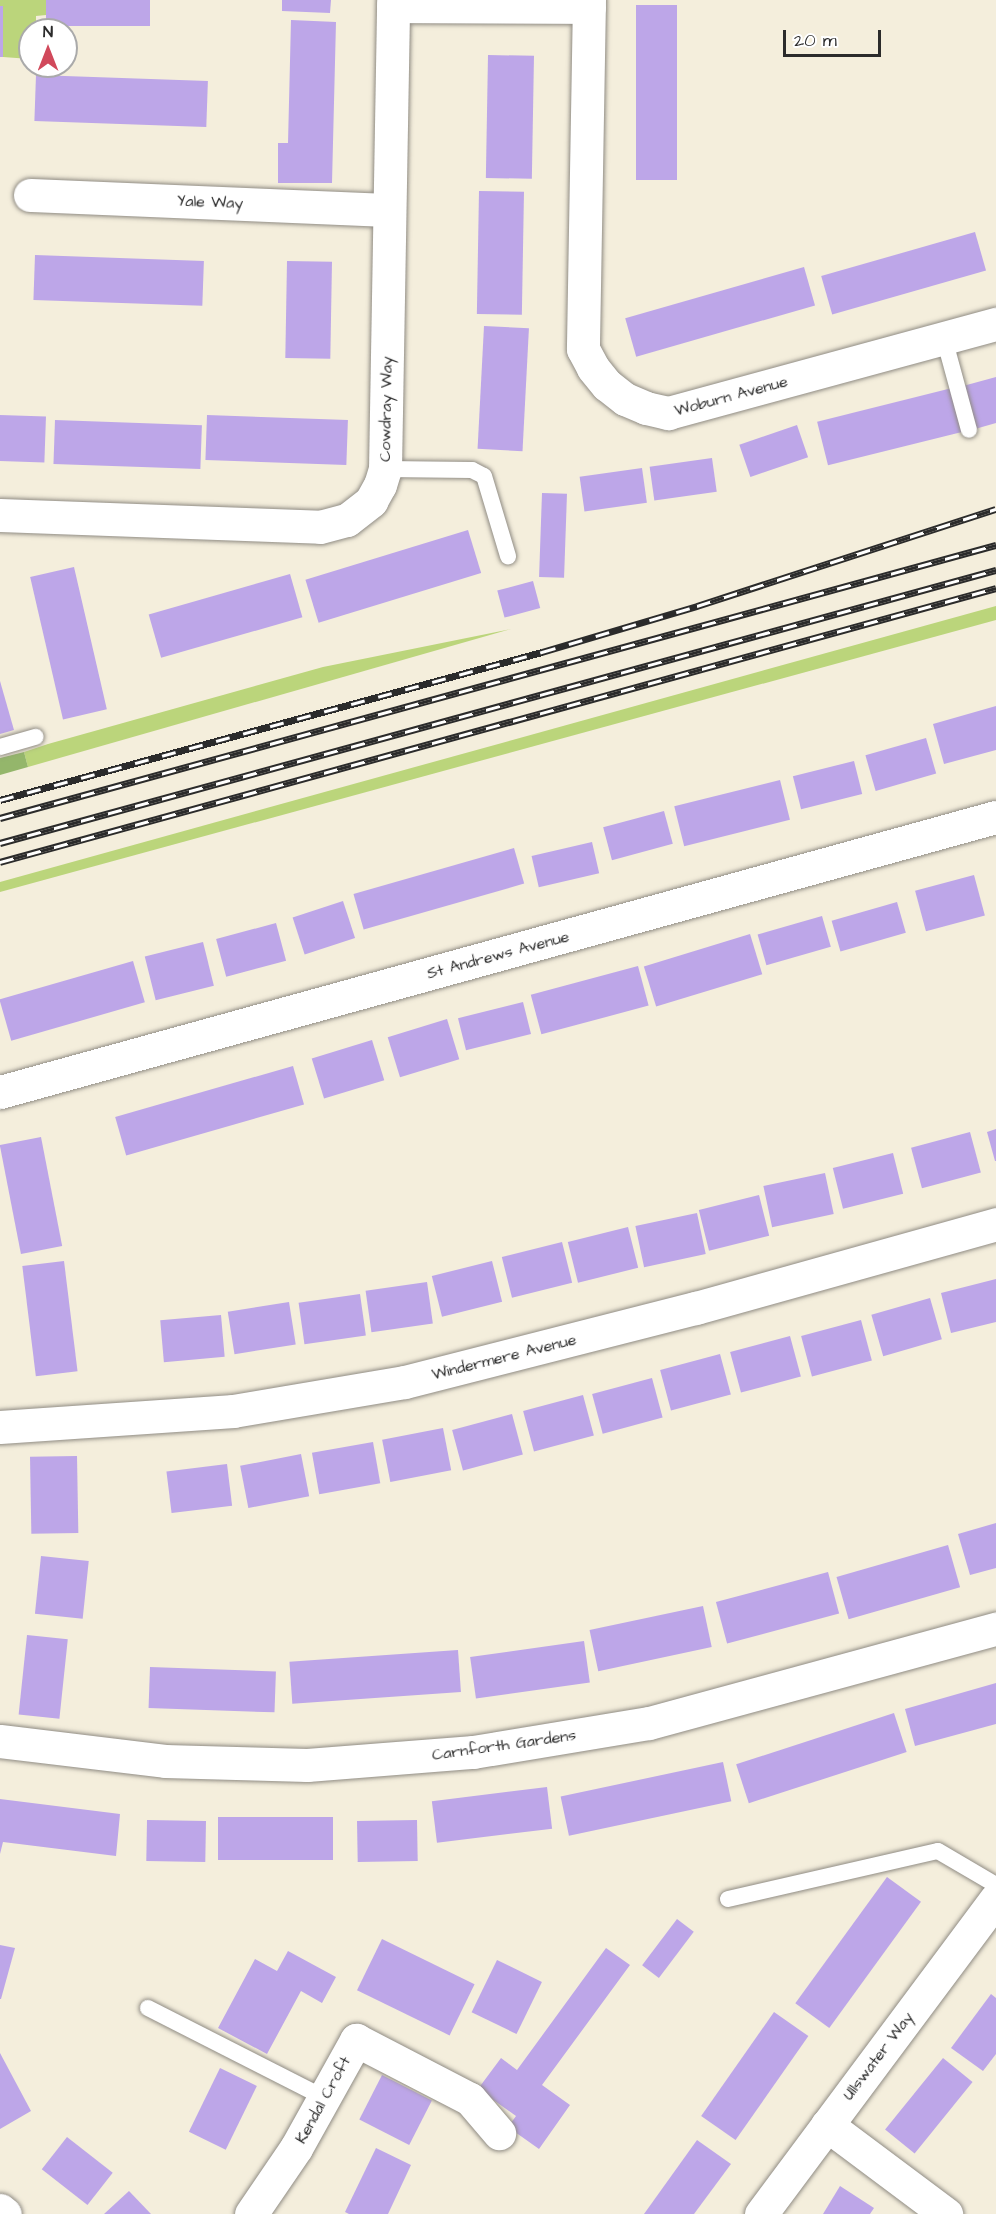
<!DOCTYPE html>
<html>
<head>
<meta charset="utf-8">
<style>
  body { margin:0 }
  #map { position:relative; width:996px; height:2214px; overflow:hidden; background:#f4eedc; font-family:"Architects Daughter",sans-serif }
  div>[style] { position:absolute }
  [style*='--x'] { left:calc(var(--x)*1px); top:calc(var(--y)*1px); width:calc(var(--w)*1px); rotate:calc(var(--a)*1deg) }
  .green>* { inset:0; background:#bbd57b }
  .forest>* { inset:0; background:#94b66b }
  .building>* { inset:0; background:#bda6e8; transform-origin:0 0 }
  .roads { filter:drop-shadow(0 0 2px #908c84) drop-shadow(0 0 2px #908c84) }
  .lane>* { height:16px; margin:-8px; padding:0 8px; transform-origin:8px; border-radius:8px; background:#fff }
  .street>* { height:33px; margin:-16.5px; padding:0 16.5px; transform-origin:16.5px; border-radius:16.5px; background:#fff }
  .rail>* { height:7px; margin-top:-3.5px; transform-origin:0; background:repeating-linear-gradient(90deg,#fff 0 14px,#2b2b2b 0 28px); box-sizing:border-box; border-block:2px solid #2b2b2b }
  span { translate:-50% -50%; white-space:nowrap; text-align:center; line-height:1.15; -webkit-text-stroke:4.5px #fff; paint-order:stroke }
  .street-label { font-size:16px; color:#2b2b2b }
  .north { position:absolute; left:18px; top:18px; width:60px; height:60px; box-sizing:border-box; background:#fff; border:2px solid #aaa; border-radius:50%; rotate:0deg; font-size:16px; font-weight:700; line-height:24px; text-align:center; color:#2b2b2b }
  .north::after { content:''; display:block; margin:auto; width:21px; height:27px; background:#d1495b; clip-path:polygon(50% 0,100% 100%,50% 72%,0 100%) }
  .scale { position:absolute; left:783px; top:30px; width:98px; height:27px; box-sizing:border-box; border:3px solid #2b2b2b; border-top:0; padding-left:8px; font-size:18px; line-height:21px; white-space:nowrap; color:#2b2b2b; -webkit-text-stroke:4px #fff; paint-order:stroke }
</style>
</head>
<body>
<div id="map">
  <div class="green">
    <div style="clip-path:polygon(0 0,46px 0,46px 15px,36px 16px,36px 30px,30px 30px,30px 59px,3px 57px,3px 7px,0 6px)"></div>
    <div style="clip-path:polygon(996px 606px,996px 620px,0 892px,0 882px)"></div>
    <div style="clip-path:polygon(511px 629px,28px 767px,24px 752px,48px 744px,323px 667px)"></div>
  </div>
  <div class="forest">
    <div style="clip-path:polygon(24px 752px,28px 767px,0 775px,0 758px)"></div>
  </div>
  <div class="building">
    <div style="left:46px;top:0;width:104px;height:26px"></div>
    <div style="clip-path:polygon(282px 0,331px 0,330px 13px,282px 11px)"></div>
    <div style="left:636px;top:5px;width:41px;height:175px"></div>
    <div style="left:0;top:6px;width:3px;height:51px"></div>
    <div style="clip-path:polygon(291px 20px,336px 22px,332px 183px,278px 183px,278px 143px,288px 143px)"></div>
    <div style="left:488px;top:55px;width:46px;height:123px;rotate:1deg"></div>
    <div style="left:36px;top:75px;width:172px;height:46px;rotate:2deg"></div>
    <div style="left:479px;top:191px;width:45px;height:123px;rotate:1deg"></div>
    <div style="left:975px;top:232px;width:40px;height:160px;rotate:74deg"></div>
    <div style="left:35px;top:255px;width:169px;height:45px;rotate:2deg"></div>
    <div style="left:287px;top:261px;width:45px;height:97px;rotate:1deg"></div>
    <div style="left:804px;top:267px;width:40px;height:186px;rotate:74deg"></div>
    <div style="left:484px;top:326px;width:45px;height:123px;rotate:3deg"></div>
    <div style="clip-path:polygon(996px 377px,996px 423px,975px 429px,963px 386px)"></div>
    <div style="left:952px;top:388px;width:45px;height:139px;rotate:76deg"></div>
    <div style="left:0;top:415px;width:46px;height:46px;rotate:2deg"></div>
    <div style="left:207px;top:415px;width:141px;height:45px;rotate:2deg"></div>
    <div style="left:55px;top:420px;width:147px;height:44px;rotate:2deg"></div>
    <div style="left:797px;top:425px;width:34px;height:61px;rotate:71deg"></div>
    <div style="left:712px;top:458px;width:34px;height:63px;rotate:82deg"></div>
    <div style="left:642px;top:468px;width:35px;height:63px;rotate:82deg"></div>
    <div style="left:542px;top:493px;width:25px;height:84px;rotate:2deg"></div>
    <div style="left:468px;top:530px;width:45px;height:170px;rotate:73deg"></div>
    <div style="left:74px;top:567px;width:146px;height:45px;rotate:77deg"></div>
    <div style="left:290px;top:574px;width:45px;height:147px;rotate:74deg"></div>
    <div style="left:533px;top:581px;width:28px;height:37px;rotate:75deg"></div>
    <div style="clip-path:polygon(0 681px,14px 730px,0 734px)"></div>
    <div style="clip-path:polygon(996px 706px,996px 750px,944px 764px,933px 724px)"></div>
    <div style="left:926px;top:738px;width:37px;height:63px;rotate:74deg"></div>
    <div style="left:854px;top:761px;width:34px;height:63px;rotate:76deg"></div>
    <div style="left:780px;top:780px;width:41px;height:109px;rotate:76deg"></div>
    <div style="left:664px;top:811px;width:34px;height:63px;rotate:75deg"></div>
    <div style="left:592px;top:842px;width:32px;height:62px;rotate:77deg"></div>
    <div style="left:514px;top:848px;width:37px;height:167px;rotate:74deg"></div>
    <div style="left:974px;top:875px;width:42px;height:61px;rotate:75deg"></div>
    <div style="left:343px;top:901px;width:39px;height:53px;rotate:72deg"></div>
    <div style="left:897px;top:902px;width:32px;height:68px;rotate:74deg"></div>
    <div style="left:822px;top:916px;width:32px;height:67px;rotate:74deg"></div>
    <div style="left:276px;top:923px;width:39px;height:62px;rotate:75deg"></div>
    <div style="left:750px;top:934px;width:42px;height:111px;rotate:73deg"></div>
    <div style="left:203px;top:942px;width:45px;height:60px;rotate:76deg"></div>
    <div style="left:133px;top:961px;width:43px;height:139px;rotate:74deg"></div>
    <div style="left:638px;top:966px;width:41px;height:111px;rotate:75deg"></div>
    <div style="left:523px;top:1002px;width:33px;height:67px;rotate:76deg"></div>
    <div style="left:447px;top:1019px;width:42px;height:62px;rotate:73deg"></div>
    <div style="left:372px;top:1040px;width:42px;height:63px;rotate:73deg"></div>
    <div style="left:293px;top:1066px;width:40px;height:185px;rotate:74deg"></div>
    <div style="clip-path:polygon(996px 1129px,996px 1161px,995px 1161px,987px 1132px)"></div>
    <div style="left:970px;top:1132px;width:42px;height:61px;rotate:75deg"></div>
    <div style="left:41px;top:1137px;width:111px;height:42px;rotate:79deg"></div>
    <div style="left:893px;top:1153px;width:42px;height:62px;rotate:76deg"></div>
    <div style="left:825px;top:1173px;width:42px;height:63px;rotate:78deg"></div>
    <div style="left:759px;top:1195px;width:42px;height:62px;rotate:76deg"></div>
    <div style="left:697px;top:1213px;width:42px;height:63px;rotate:78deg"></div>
    <div style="left:628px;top:1227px;width:42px;height:62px;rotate:76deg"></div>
    <div style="left:562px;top:1242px;width:42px;height:62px;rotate:76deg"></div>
    <div style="left:64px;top:1261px;width:111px;height:42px;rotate:83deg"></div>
    <div style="left:492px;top:1261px;width:42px;height:62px;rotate:76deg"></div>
    <div style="clip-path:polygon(996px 1279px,996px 1322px,951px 1333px,941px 1293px)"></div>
    <div style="left:427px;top:1282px;width:42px;height:62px;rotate:82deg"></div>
    <div style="left:360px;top:1294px;width:42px;height:62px;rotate:82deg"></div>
    <div style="left:930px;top:1298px;width:43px;height:61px;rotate:74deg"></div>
    <div style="left:289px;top:1302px;width:43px;height:62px;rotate:81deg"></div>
    <div style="left:221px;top:1315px;width:42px;height:61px;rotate:85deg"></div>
    <div style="left:861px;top:1320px;width:42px;height:62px;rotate:75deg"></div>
    <div style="left:790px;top:1336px;width:42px;height:62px;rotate:75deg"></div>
    <div style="left:720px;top:1354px;width:42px;height:62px;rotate:75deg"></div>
    <div style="left:652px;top:1378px;width:41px;height:62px;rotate:75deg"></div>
    <div style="left:583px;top:1395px;width:42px;height:62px;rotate:75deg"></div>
    <div style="left:512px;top:1414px;width:42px;height:62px;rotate:75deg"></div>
    <div style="left:443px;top:1428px;width:43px;height:62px;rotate:79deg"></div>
    <div style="left:373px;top:1442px;width:42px;height:62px;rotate:80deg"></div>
    <div style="left:301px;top:1454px;width:43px;height:62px;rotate:79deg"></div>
    <div style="left:77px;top:1456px;width:77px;height:47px;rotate:89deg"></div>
    <div style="left:227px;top:1464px;width:42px;height:61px;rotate:83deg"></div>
    <div style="clip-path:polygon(996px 1523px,996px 1568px,970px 1575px,958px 1534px)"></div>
    <div style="left:948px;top:1545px;width:44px;height:116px;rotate:74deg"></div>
    <div style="left:41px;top:1556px;width:48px;height:58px;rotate:6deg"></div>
    <div style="left:828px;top:1572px;width:43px;height:116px;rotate:75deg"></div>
    <div style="left:703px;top:1606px;width:42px;height:116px;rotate:78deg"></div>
    <div style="left:27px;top:1635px;width:41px;height:80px;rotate:6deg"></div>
    <div style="left:584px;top:1641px;width:42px;height:115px;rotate:82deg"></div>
    <div style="left:458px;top:1650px;width:42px;height:169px;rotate:86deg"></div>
    <div style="left:150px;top:1667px;width:126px;height:41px;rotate:2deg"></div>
    <div style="clip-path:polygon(996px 1683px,996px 1724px,915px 1746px,905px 1709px)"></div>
    <div style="left:894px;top:1713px;width:41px;height:166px;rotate:72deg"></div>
    <div style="left:723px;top:1762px;width:40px;height:166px;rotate:78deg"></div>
    <div style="left:547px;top:1787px;width:42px;height:116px;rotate:83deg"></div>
    <div style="clip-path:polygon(0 1799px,120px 1814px,116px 1856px,3px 1842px,0 1854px)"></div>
    <div style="left:333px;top:1817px;width:43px;height:115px;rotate:90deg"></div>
    <div style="left:147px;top:1820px;width:59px;height:41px;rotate:1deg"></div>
    <div style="left:417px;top:1820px;width:41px;height:60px;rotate:89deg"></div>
    <div style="left:887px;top:1877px;width:42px;height:156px;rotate:36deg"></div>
    <div style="left:677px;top:1919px;width:21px;height:58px;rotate:37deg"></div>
    <div style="left:382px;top:1939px;width:103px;height:57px;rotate:26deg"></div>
    <div style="clip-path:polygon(0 1945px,15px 1948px,1px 1999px,0 1999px)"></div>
    <div style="clip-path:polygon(606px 1948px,630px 1965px,542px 2085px,570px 2105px,539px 2149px,508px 2127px,516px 2116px,478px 2089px,501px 2058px,517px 2070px)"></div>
    <div style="clip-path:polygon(288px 1951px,336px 1977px,322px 2003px,301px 1991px,267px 2054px,218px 2028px,255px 1959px,277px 1971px)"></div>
    <div style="left:497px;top:1960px;width:50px;height:58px;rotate:26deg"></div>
    <div style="clip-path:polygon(991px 1994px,996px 1998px,996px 2054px,983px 2071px,951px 2048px)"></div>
    <div style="left:774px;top:2012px;width:42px;height:127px;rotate:35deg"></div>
    <div style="clip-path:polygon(0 2053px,31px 2111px,0 2129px)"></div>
    <div style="left:943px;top:2058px;width:38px;height:92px;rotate:39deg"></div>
    <div style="left:220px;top:2068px;width:41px;height:71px;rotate:26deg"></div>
    <div style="left:382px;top:2075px;width:56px;height:50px;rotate:27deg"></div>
    <div style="left:67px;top:2137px;width:58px;height:41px;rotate:38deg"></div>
    <div style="clip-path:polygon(697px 2140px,731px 2164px,694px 2214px,644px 2214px)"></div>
    <div style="clip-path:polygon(376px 2148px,411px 2165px,388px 2214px,349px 2214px,345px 2212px)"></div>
    <div style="clip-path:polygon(840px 2186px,874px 2208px,870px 2214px,823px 2214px)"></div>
    <div style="clip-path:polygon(129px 2191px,151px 2214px,104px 2214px)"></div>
  </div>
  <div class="roads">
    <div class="lane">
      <div style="--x:944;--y:338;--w:95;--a:74.8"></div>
      <div style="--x:385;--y:469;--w:87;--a:0.7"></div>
      <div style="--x:472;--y:470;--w:13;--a:27"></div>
      <div style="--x:484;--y:476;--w:84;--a:73.3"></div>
      <div style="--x:0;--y:747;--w:37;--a:-16"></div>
      <div style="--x:728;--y:1899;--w:215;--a:-12.9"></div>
      <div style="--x:938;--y:1851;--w:67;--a:30.4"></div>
      <div style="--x:148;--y:2008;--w:199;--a:27"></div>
    </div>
    <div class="street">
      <div style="--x:589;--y:0;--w:349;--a:91"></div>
      <div style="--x:583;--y:349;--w:21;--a:62"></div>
      <div style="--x:593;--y:368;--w:22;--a:51"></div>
      <div style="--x:607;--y:385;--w:23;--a:38"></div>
      <div style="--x:625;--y:399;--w:23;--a:23"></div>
      <div style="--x:646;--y:408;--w:23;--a:13"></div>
      <div style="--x:668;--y:413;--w:340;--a:-15.2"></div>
      <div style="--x:393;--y:6;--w:196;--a:0.3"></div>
      <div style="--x:30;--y:195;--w:359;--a:2.4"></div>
      <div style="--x:0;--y:515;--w:320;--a:2.1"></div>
      <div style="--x:320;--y:527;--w:28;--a:-15"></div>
      <div style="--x:347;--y:520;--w:31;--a:-38"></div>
      <div style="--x:371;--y:501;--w:18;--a:-61"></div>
      <div style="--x:380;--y:485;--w:17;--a:-73"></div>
      <div style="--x:385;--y:469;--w:469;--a:-89"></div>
      <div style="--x:0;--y:1092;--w:1033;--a:-15.44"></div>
      <div style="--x:0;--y:1427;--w:234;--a:-3.9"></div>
      <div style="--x:233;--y:1411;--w:174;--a:-9.6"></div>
      <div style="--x:405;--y:1382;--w:300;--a:-14.3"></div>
      <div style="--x:696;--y:1308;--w:312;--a:-15.6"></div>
      <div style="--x:0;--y:1741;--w:166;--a:6.9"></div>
      <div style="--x:165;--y:1761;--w:142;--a:1.6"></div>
      <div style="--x:307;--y:1765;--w:167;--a:-4.5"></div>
      <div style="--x:473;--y:1752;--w:178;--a:-9.4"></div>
      <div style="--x:649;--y:1723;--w:360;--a:-15.2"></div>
      <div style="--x:827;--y:2125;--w:149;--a:36.8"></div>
      <div style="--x:0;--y:2210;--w:6;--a:39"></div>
      <div style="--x:251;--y:2214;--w:80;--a:-55.7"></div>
      <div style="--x:296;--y:2148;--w:124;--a:-60.9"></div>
      <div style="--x:356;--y:2040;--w:128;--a:27.4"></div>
      <div style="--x:470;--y:2099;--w:45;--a:49.5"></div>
      <div style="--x:761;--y:2214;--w:393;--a:-53.3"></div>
    </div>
  </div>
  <div class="rail">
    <div style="--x:0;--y:800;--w:562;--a:-15.27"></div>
    <div style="--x:542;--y:652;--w:162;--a:-16.5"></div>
    <div style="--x:697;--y:606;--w:314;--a:-18"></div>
    <div style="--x:0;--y:818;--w:1033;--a:-15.33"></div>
    <div style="--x:0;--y:843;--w:1033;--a:-15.33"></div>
    <div style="--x:0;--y:862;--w:1033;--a:-15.38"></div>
  </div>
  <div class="street-label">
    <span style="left:210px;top:202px;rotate:2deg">Yale Way</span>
    <span style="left:731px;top:396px;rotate:-15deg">Woburn Avenue</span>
    <span style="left:386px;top:409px;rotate:-89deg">Cowdray Way</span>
    <span style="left:498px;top:955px;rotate:-15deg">St Andrews Avenue</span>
    <span style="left:504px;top:1357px;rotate:-14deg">Windermere Avenue</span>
    <span style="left:504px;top:1745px;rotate:-8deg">Carnforth Gardens</span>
    <span style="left:878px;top:2056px;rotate:-53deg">Ullswater Way</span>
    <span style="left:323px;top:2100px;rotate:-61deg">Kendal Croft</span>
  </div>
  <div class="north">N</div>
  <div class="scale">20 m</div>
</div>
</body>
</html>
